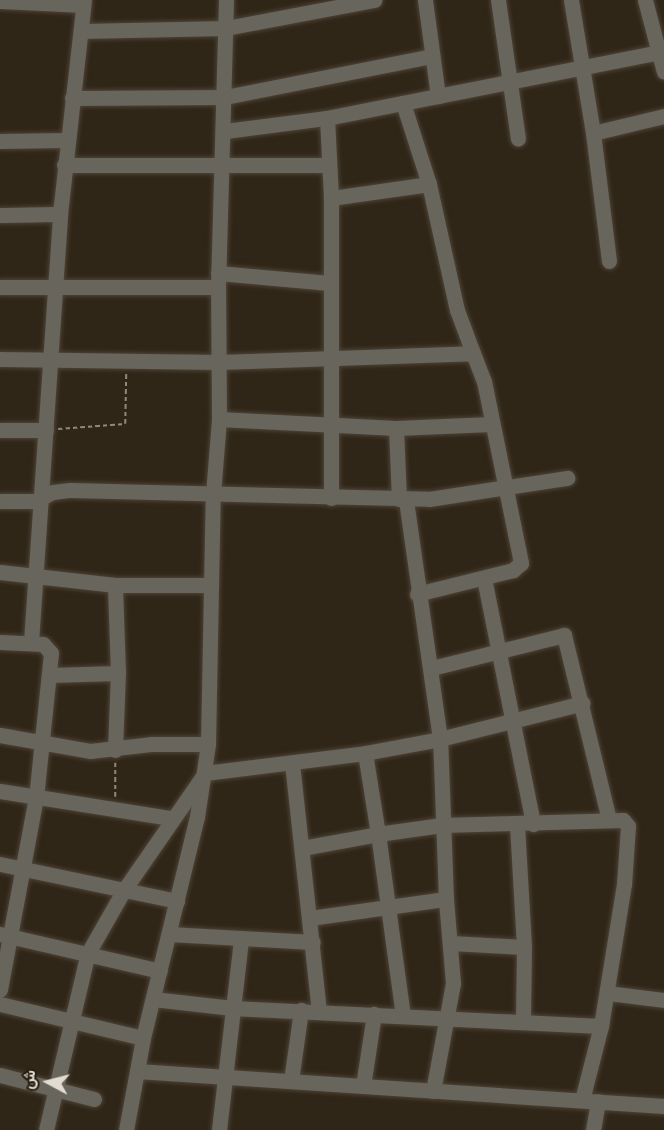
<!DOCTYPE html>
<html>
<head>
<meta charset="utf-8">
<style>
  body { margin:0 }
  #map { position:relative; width:664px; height:1130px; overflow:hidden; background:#302618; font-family:Overpass,Vazirmatn,sans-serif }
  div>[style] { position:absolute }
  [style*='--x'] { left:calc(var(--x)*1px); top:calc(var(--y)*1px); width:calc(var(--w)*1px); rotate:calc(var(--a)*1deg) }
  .path>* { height:1.5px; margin-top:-0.75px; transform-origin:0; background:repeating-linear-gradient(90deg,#90887c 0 4.5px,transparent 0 7.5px) }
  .roads { filter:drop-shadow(0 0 2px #4c4336) drop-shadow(0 0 2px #4c4336) }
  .minor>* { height:15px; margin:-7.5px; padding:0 7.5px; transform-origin:7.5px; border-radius:7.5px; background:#68655d }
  span { translate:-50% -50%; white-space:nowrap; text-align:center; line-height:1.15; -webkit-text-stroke:6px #261d0f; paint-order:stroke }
  .north { position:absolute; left:18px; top:1052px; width:60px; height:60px; -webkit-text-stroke:4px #261d0f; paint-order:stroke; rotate:277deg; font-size:16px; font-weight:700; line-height:24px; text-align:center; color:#e1dbd2 }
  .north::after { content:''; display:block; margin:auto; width:21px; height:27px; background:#e1dbd2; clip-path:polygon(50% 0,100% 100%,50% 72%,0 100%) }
</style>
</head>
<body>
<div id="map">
  <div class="path">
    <div style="--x:58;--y:429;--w:67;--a:-4.3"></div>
    <div style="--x:125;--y:424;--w:50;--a:-88.9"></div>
    <div style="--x:115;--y:797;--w:34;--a:-90"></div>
  </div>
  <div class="roads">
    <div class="minor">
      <div style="--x:425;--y:0;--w:97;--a:82.3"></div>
      <div style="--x:498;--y:0;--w:140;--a:81.8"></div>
      <div style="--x:571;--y:0;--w:135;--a:80.6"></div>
      <div style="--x:645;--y:0;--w:74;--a:75.2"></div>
      <div style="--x:0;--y:1;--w:83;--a:2.8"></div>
      <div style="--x:81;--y:31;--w:145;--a:-1.2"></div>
      <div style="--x:226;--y:28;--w:151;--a:-10.7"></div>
      <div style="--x:72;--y:98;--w:153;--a:-0.4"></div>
      <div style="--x:225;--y:97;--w:211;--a:-11.2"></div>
      <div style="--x:403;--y:103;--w:85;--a:72.2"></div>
      <div style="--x:429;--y:184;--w:129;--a:77.5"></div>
      <div style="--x:457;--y:310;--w:46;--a:69.6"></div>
      <div style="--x:327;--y:118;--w:80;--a:87.1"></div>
      <div style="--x:331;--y:198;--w:300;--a:90"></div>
      <div style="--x:225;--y:131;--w:103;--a:-7.3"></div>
      <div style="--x:327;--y:118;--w:344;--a:-11.2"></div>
      <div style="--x:0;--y:141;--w:66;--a:-0.9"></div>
      <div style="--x:64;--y:165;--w:265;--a:0"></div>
      <div style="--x:331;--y:198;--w:99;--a:-8.1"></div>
      <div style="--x:0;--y:215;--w:60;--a:-1"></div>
      <div style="--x:609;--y:261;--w:129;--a:-97.1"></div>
      <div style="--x:593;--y:133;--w:73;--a:-13.5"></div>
      <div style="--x:218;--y:273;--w:112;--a:5.1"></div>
      <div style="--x:0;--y:287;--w:218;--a:0"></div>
      <div style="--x:0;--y:359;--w:220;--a:0.8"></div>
      <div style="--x:220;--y:362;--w:253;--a:-2"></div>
      <div style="--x:473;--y:353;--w:30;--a:69"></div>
      <div style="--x:484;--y:381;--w:186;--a:78.5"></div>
      <div style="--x:521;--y:563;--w:11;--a:139"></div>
      <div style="--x:513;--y:570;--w:99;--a:166"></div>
      <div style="--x:219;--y:419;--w:177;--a:2.9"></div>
      <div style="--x:396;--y:428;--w:71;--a:87.6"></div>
      <div style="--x:396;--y:428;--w:96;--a:-2.4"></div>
      <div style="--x:0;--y:430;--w:46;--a:0"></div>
      <div style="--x:0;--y:501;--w:35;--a:0"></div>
      <div style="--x:35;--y:501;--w:20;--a:-27"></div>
      <div style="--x:53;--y:492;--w:17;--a:-7"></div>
      <div style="--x:70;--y:490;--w:359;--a:1.4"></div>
      <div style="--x:429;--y:499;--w:140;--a:-8.7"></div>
      <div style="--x:0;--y:572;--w:116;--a:6.4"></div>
      <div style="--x:115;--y:585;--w:95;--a:0"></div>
      <div style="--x:484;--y:578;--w:251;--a:78.7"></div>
      <div style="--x:0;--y:642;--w:43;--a:2.7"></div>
      <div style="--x:43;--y:644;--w:12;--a:48"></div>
      <div style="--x:51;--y:653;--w:145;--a:95.9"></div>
      <div style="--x:36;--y:797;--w:196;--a:100.6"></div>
      <div style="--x:31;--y:642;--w:429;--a:-86.1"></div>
      <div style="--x:60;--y:214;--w:215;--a:-83.6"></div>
      <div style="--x:432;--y:668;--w:136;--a:-14"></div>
      <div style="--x:564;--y:635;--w:190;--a:76.3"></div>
      <div style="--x:49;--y:675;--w:69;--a:-1.7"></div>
      <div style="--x:0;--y:735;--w:91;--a:10.1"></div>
      <div style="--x:90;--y:751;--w:61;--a:-6.5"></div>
      <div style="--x:151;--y:744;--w:57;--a:0"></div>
      <div style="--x:115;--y:750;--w:77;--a:-87.8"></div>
      <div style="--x:118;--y:673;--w:88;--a:-92"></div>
      <div style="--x:292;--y:763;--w:249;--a:83.8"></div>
      <div style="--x:0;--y:791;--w:173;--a:9"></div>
      <div style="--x:517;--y:825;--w:122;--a:86.7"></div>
      <div style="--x:524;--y:947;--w:73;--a:90.8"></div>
      <div style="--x:302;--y:848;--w:77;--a:-10.4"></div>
      <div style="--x:378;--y:834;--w:82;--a:-99.1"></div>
      <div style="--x:0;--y:864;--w:181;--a:11.8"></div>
      <div style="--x:310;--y:918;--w:137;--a:-8"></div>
      <div style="--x:446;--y:899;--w:160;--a:-92.1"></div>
      <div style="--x:440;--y:739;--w:241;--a:-98.1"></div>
      <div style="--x:0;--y:934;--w:164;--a:13"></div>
      <div style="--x:169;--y:934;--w:144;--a:3.2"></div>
      <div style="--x:451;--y:943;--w:73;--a:3.1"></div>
      <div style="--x:608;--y:993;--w:56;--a:7.1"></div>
      <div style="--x:153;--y:999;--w:80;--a:6.5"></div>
      <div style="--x:232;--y:1008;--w:369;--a:2.8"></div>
      <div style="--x:601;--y:1026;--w:76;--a:104.4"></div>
      <div style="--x:0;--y:1004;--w:147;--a:13.4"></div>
      <div style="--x:403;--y:1016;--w:184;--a:-97.8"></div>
      <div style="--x:378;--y:834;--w:64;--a:-8.1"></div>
      <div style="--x:441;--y:825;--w:182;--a:-1.6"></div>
      <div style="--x:623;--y:820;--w:8;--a:50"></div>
      <div style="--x:628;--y:826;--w:58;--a:93.9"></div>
      <div style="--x:624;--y:884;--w:144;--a:99.2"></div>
      <div style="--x:137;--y:1071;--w:528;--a:3.8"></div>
      <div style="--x:0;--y:1075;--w:97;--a:14.3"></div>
      <div style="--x:291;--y:1081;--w:72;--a:-82"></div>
      <div style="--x:363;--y:1086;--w:73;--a:-81.3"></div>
      <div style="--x:433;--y:1091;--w:110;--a:-79.5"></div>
      <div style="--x:453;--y:983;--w:84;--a:-94.8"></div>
      <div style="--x:46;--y:1130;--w:182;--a:-76.7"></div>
      <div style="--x:88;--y:953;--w:73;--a:-60.3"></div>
      <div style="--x:124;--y:890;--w:142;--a:-55.3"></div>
      <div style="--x:205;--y:773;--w:161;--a:-7.1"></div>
      <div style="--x:365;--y:753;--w:76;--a:-10.6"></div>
      <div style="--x:440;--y:739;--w:147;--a:-14.1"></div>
      <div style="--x:126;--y:1130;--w:94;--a:-79.5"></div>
      <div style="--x:143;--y:1038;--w:228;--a:-76.3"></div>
      <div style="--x:197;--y:817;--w:74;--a:-81.4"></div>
      <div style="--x:208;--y:744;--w:250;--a:-88.9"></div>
      <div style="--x:213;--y:494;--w:75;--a:-85.4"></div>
      <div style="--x:219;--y:419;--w:132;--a:-90.4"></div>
      <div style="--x:218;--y:287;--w:287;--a:-88.4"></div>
      <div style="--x:219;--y:1130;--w:192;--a:-83.4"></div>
      <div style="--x:593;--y:1130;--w:29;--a:-80"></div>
    </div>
  </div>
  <div class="north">ش</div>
</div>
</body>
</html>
